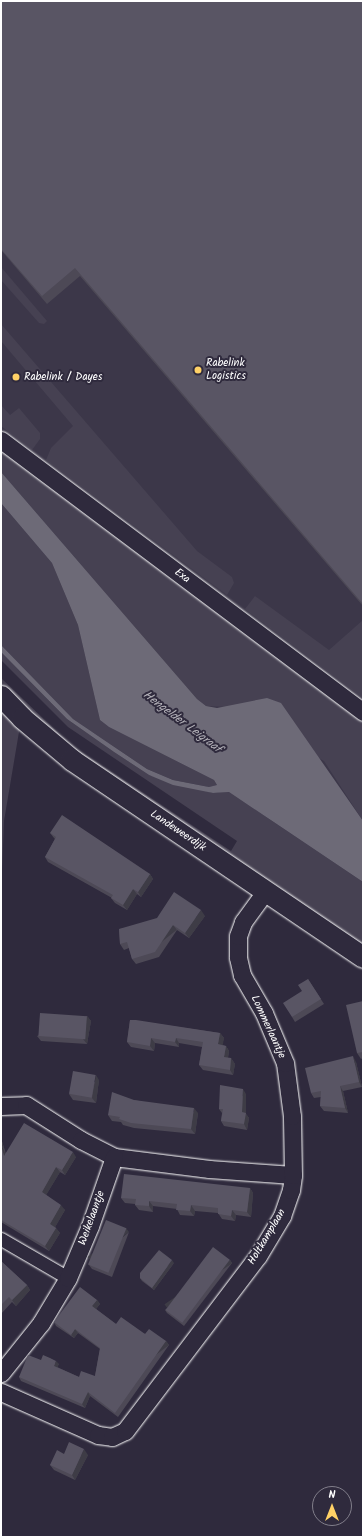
<!DOCTYPE html>
<html>
<head>
<meta charset="utf-8">
<style>
  body { margin:0 }
  #map { position:relative; width:364px; height:1538px; overflow:hidden; background:#2f2a3d; font-family:Kalam,sans-serif }
  div>[style] { position:absolute }
  [style*='--x'] { left:calc(var(--x)*1px); top:calc(var(--y)*1px); width:calc(var(--w)*1px); rotate:calc(var(--a)*1deg) }
  .built>* { inset:0; background:#3c3749 }
  .green>* { inset:0; background:#464152 }
  .water>* { inset:0; background:#6d6a77 }
  .roads { filter:drop-shadow(0 0 1px #fff) drop-shadow(0 0 1px #fff) }
  .pedestrian>* { height:13px; margin:-6.5px; padding:0 6.5px; transform-origin:6.5px; border-radius:6.5px; background:#2f2a3d }
  .minor>* { height:17px; margin:-8.5px; padding:0 8.5px; transform-origin:8.5px; border-radius:8.5px; background:#2f2a3d }
  .tertiary>* { height:21px; margin:-10.5px; padding:0 10.5px; transform-origin:10.5px; border-radius:10.5px; background:#2f2a3d }
  .wall>* { inset:0; background:#4d4956 }
  .shaded-wall>* { inset:0; background:#3e3c46; transform-origin:0 0 }
  .building>* { inset:0; background:#595564; transform-origin:0 0 }
  .dots>* { width:11px; height:11px; translate:-50% -50%; box-sizing:border-box; border:2px solid #2f2a3d; border-radius:50% }
  span { translate:-50% -50%; white-space:nowrap; text-align:center; line-height:1.15; -webkit-text-stroke:4px #2f2a3d; paint-order:stroke }
  .poi-label { font-size:11px; color:#fff }
  .left { translate:0 -50%; text-align:left }
  .street-label { font-size:11px; color:#fff }
  .water-label { font-size:12px; color:#b6b4bb; font-style:italic }
  .frame { position:absolute; inset:0; border:2px solid #fff; pointer-events:none }
  .north { position:absolute; left:312px; top:1486px; width:40px; height:40px; box-sizing:border-box; background:#2f2a3d; border:1px solid #827f8b; border-radius:50%; rotate:0deg; font-size:11px; font-weight:700; line-height:16px; text-align:center; color:#fff }
  .north::after { content:''; display:block; margin:auto; width:14px; height:18px; background:#ffd166; clip-path:polygon(50% 0,100% 100%,50% 72%,0 100%) }
</style>
</head>
<body>
<div id="map">
  <div class="built">
    <div style="clip-path:polygon(1px 1px,363px 1px,363px 868px,212px 789px,75px 724px,1px 649px)"></div>
  </div>
  <div class="green">
    <div style="clip-path:polygon(1px 267px,47px 321px,44px 324px,39px 323px,1px 280px)"></div>
    <div style="clip-path:polygon(1px 324px,197px 551px,232px 577px,234px 583px,227px 595px,46px 460px,51px 448px,73px 426px,1px 341px)"></div>
    <div style="clip-path:polygon(1px 405px,10px 415px,19px 408px,40px 433px,40px 439px,32px 450px,1px 426px)"></div>
    <div style="clip-path:polygon(1px 449px,363px 723px,363px 821px,324px 761px,227px 707px,206px 706px,197px 699px,1px 472px)"></div>
    <div style="clip-path:polygon(1px 503px,52px 563px,78px 625px,100px 720px,109px 727px,214px 780px,217px 785px,209px 787px,173px 780px,147px 769px,73px 719px,1px 645px)"></div>
    <div style="clip-path:polygon(255px 596px,329px 650px,363px 620px,363px 698px,245px 609px)"></div>
    <div style="clip-path:polygon(1px 652px,67px 719px,114px 752px,149px 775px,213px 793px,229px 792px,363px 882px,363px 948px,40px 726px,1px 686px,1px 678px,72px 746px,231px 851px,237px 841px,68px 727px,1px 660px)"></div>
    <div style="clip-path:polygon(1px 705px,20px 726px,4px 821px,1px 897px)"></div>
  </div>
  <div class="water">
    <div style="clip-path:polygon(1px 472px,197px 699px,206px 706px,217px 708px,267px 698px,281px 703px,363px 821px,363px 882px,229px 792px,213px 793px,173px 785px,149px 775px,114px 752px,67px 719px,1px 652px,1px 645px,73px 719px,147px 769px,173px 780px,209px 787px,217px 785px,214px 780px,109px 727px,100px 720px,78px 625px,52px 563px,1px 503px)"></div>
  </div>
  <div class="roads">
    <div class="pedestrian">
      <div style="--x:1;--y:1239;--w:78;--a:30.2"></div>
    </div>
    <div class="minor">
      <div style="--x:1;--y:440;--w:453;--a:36.9"></div>
      <div style="--x:1;--y:1106;--w:25;--a:-2"></div>
      <div style="--x:26;--y:1105;--w:65;--a:32.5"></div>
      <div style="--x:81;--y:1140;--w:37;--a:27"></div>
      <div style="--x:114;--y:1157;--w:96;--a:7.2"></div>
      <div style="--x:209;--y:1169;--w:84;--a:4.1"></div>
      <div style="--x:1;--y:1373;--w:64;--a:-51.3"></div>
      <div style="--x:41;--y:1323;--w:52;--a:-59"></div>
      <div style="--x:68;--y:1278;--w:56;--a:-67.1"></div>
      <div style="--x:90;--y:1226;--w:73;--a:-70.8"></div>
      <div style="--x:1;--y:1392;--w:106;--a:23.9"></div>
      <div style="--x:98;--y:1435;--w:14;--a:8"></div>
      <div style="--x:112;--y:1437;--w:14;--a:-25"></div>
      <div style="--x:125;--y:1431;--w:220;--a:-52.8"></div>
      <div style="--x:258;--y:1256;--w:47;--a:-59"></div>
      <div style="--x:282;--y:1216;--w:28;--a:-71"></div>
      <div style="--x:291;--y:1190;--w:15;--a:-82"></div>
      <div style="--x:293;--y:1175;--w:59;--a:-91"></div>
      <div style="--x:292;--y:1116;--w:53;--a:-97.5"></div>
      <div style="--x:285;--y:1063;--w:54;--a:-112.8"></div>
      <div style="--x:264;--y:1013;--w:44;--a:-120.1"></div>
      <div style="--x:242;--y:975;--w:18;--a:-103"></div>
      <div style="--x:238;--y:957;--w:21;--a:-90"></div>
      <div style="--x:238;--y:936;--w:15;--a:-70"></div>
      <div style="--x:243;--y:922;--w:39;--a:-54"></div>
    </div>
    <div class="tertiary">
      <div style="--x:1;--y:696;--w:30;--a:46"></div>
      <div style="--x:22;--y:718;--w:65;--a:40"></div>
      <div style="--x:72;--y:760;--w:351;--a:34.1"></div>
    </div>
  </div>
  <div class="wall">
    <div style="clip-path:polygon(1px 1px,363px 1px,363px 606px,80px 276px,47px 304px,1px 250px)"></div>
    <div style="clip-path:polygon(50px 833px,150px 874px,153px 879px,141px 897px,137px 894px,127px 910px,115px 903px,111px 898px,112px 898px,48px 862px,45px 857px,55px 839px,54px 838px)"></div>
    <div style="clip-path:polygon(205px 916px,189px 938px,177px 930px,159px 957px,136px 964px,132px 959px,129px 948px,124px 950px,120px 944px,119px 929px)"></div>
    <div style="clip-path:polygon(308px 979px,324px 1004px,295px 1022px,292px 1017px,302px 991px)"></div>
    <div style="clip-path:polygon(363px 1001px,363px 1058px,361px 1059px,357px 1053px)"></div>
    <div style="clip-path:polygon(87px 1016px,91px 1021px,87px 1044px,41px 1041px,37px 1036px)"></div>
    <div style="clip-path:polygon(130px 1020px,220px 1033px,224px 1038px,222px 1045px,226px 1046px,229px 1051px,228px 1058px,231px 1058px,235px 1064px,233px 1075px,203px 1070px,199px 1065px,202px 1047px,179px 1043px,179px 1047px,155px 1043px,154px 1051px,131px 1047px,127px 1042px)"></div>
    <div style="clip-path:polygon(356px 1062px,362px 1087px,343px 1091px,348px 1113px,324px 1111px,320px 1106px,321px 1097px,314px 1098px,311px 1093px)"></div>
    <div style="clip-path:polygon(99px 1080px,96px 1103px,73px 1100px,69px 1094px)"></div>
    <div style="clip-path:polygon(246px 1094px,246px 1114px,249px 1118px,247px 1130px,224px 1126px,221px 1121px,222px 1113px,219px 1109px)"></div>
    <div style="clip-path:polygon(134px 1100px,198px 1113px,195px 1134px,134px 1128px,123px 1125px,121px 1122px,112px 1121px,108px 1115px)"></div>
    <div style="clip-path:polygon(1px 1138px,6px 1154px,76px 1157px,65px 1175px,60px 1172px,46px 1195px,65px 1210px,55px 1227px,60px 1233px,49px 1251px,1px 1222px)"></div>
    <div style="clip-path:polygon(250px 1188px,253px 1193px,251px 1217px,236px 1215px,235px 1221px,222px 1219px,218px 1213px,195px 1211px,194px 1216px,180px 1215px,177px 1209px,153px 1206px,153px 1212px,139px 1210px,135px 1205px,135px 1204px,125px 1203px,121px 1198px)"></div>
    <div style="clip-path:polygon(129px 1232px,112px 1277px,92px 1269px,89px 1265px)"></div>
    <div style="clip-path:polygon(230px 1260px,232px 1263px,184px 1326px,167px 1313px,165px 1310px)"></div>
    <div style="clip-path:polygon(1px 1261px,27px 1285px,30px 1290px,16px 1306px,12px 1302px,1px 1314px)"></div>
    <div style="clip-path:polygon(174px 1263px,154px 1290px,142px 1281px,140px 1278px)"></div>
    <div style="clip-path:polygon(97px 1300px,100px 1304px,96px 1309px,116px 1324px,166px 1341px,169px 1345px,118px 1417px,90px 1396px,85px 1408px,21px 1381px,19px 1377px,41px 1360px,59px 1364px,57px 1367px,79px 1377px,95px 1376px,100px 1349px,78px 1333px,74px 1338px,56px 1326px,54px 1322px)"></div>
    <div style="clip-path:polygon(64px 1454px,88px 1455px,75px 1480px,54px 1470px,50px 1465px)"></div>
  </div>
  <div class="shaded-wall">
    <div style="clip-path:polygon(150px 874px,153px 879px,141px 897px,138px 892px)"></div>
    <div style="clip-path:polygon(133px 889px,137px 894px,127px 910px,123px 905px)"></div>
    <div style="clip-path:polygon(201px 910px,205px 916px,189px 938px,185px 933px)"></div>
    <div style="left:173px;top:925px;width:6px;height:32px;rotate:51deg"></div>
    <div style="clip-path:polygon(87px 1016px,91px 1021px,87px 1044px,83px 1039px)"></div>
    <div style="clip-path:polygon(220px 1033px,224px 1038px,222px 1050px,218px 1044px)"></div>
    <div style="clip-path:polygon(151px 1038px,155px 1043px,154px 1051px,150px 1046px)"></div>
    <div style="clip-path:polygon(176px 1038px,179px 1043px,179px 1047px,175px 1042px)"></div>
    <div style="clip-path:polygon(226px 1046px,229px 1051px,227px 1063px,224px 1057px)"></div>
    <div style="clip-path:polygon(353px 1056px,356px 1062px,362px 1087px,359px 1082px)"></div>
    <div style="clip-path:polygon(231px 1058px,235px 1064px,233px 1075px,230px 1070px)"></div>
    <div style="clip-path:polygon(96px 1075px,99px 1080px,96px 1103px,92px 1098px)"></div>
    <div style="clip-path:polygon(340px 1086px,343px 1091px,348px 1113px,345px 1108px)"></div>
    <div style="clip-path:polygon(243px 1089px,246px 1094px,246px 1114px,249px 1118px,247px 1130px,244px 1124px,242px 1112px)"></div>
    <div style="clip-path:polygon(194px 1108px,198px 1113px,195px 1134px,191px 1129px)"></div>
    <div style="clip-path:polygon(1px 1138px,4px 1149px,1px 1144px)"></div>
    <div style="clip-path:polygon(1px 1145px,4px 1150px,8px 1161px,4px 1156px)"></div>
    <div style="clip-path:polygon(73px 1152px,76px 1157px,65px 1175px,62px 1170px)"></div>
    <div style="clip-path:polygon(56px 1167px,60px 1172px,45px 1197px,42px 1192px)"></div>
    <div style="clip-path:polygon(250px 1188px,253px 1193px,251px 1217px,247px 1212px)"></div>
    <div style="clip-path:polygon(149px 1201px,153px 1206px,153px 1212px,149px 1206px)"></div>
    <div style="clip-path:polygon(61px 1205px,65px 1210px,54px 1229px,50px 1224px)"></div>
    <div style="clip-path:polygon(191px 1205px,195px 1211px,194px 1216px,190px 1211px)"></div>
    <div style="clip-path:polygon(232px 1210px,236px 1215px,235px 1221px,231px 1216px)"></div>
    <div style="clip-path:polygon(56px 1228px,60px 1233px,49px 1251px,45px 1246px)"></div>
    <div style="left:126px;top:1228px;width:5px;height:48px;rotate:53deg"></div>
    <div style="clip-path:polygon(172px 1260px,174px 1263px,154px 1290px,152px 1288px)"></div>
    <div style="left:230px;top:1260px;width:4px;height:79px;rotate:56deg"></div>
    <div style="clip-path:polygon(27px 1285px,30px 1290px,16px 1306px,12px 1300px)"></div>
    <div style="clip-path:polygon(97px 1300px,100px 1304px,95px 1310px,92px 1306px)"></div>
    <div style="clip-path:polygon(75px 1329px,78px 1333px,74px 1338px,71px 1335px)"></div>
    <div style="left:166px;top:1341px;width:5px;height:88px;rotate:53deg"></div>
    <div style="clip-path:polygon(56px 1361px,59px 1364px,56px 1370px,54px 1366px)"></div>
    <div style="clip-path:polygon(88px 1392px,90px 1396px,85px 1408px,82px 1404px)"></div>
    <div style="clip-path:polygon(84px 1449px,88px 1455px,75px 1480px,72px 1475px)"></div>
  </div>
  <div class="building">
    <div style="clip-path:polygon(1px 1px,363px 1px,363px 604px,75px 268px,42px 296px,1px 249px)"></div>
    <div style="clip-path:polygon(62px 815px,150px 874px,138px 892px,133px 889px,123px 905px,111px 898px,113px 895px,45px 857px,56px 837px,50px 833px)"></div>
    <div style="clip-path:polygon(174px 892px,201px 910px,185px 933px,173px 925px,155px 952px,132px 959px,127px 942px,120px 944px,119px 929px,157px 918px)"></div>
    <div style="clip-path:polygon(308px 979px,321px 999px,292px 1017px,283px 1003px,302px 991px,298px 985px)"></div>
    <div style="clip-path:polygon(363px 1001px,363px 1052px,357px 1053px,346px 1005px)"></div>
    <div style="left:40px;top:1013px;width:47px;height:23px;rotate:4deg"></div>
    <div style="clip-path:polygon(130px 1020px,136px 1020px,220px 1033px,218px 1044px,226px 1046px,224px 1057px,231px 1058px,230px 1070px,199px 1065px,203px 1042px,176px 1038px,175px 1042px,151px 1038px,150px 1046px,127px 1042px)"></div>
    <div style="clip-path:polygon(353px 1056px,359px 1082px,340px 1086px,345px 1108px,320px 1106px,321px 1091px,311px 1093px,305px 1068px)"></div>
    <div style="left:73px;top:1071px;width:23px;height:23px;rotate:10deg"></div>
    <div style="clip-path:polygon(220px 1085px,243px 1089px,242px 1112px,246px 1113px,244px 1124px,221px 1121px,223px 1109px,219px 1109px)"></div>
    <div style="clip-path:polygon(112px 1092px,134px 1100px,194px 1108px,191px 1129px,131px 1123px,119px 1119px,120px 1117px,108px 1115px)"></div>
    <div style="clip-path:polygon(24px 1123px,73px 1152px,62px 1170px,56px 1167px,42px 1192px,61px 1205px,50px 1224px,56px 1228px,45px 1246px,1px 1220px,1px 1145px,4px 1156px)"></div>
    <div style="clip-path:polygon(124px 1174px,250px 1188px,247px 1212px,232px 1210px,231px 1216px,218px 1214px,218px 1208px,191px 1205px,190px 1211px,176px 1210px,177px 1204px,149px 1201px,149px 1206px,135px 1205px,136px 1199px,121px 1198px)"></div>
    <div style="left:106px;top:1220px;width:22px;height:48px;rotate:22deg"></div>
    <div style="left:213px;top:1247px;width:21px;height:79px;rotate:37deg"></div>
    <div style="clip-path:polygon(159px 1250px,172px 1260px,152px 1288px,140px 1278px,140px 1273px)"></div>
    <div style="clip-path:polygon(1px 1261px,27px 1285px,12px 1300px,9px 1297px,1px 1305px)"></div>
    <div style="clip-path:polygon(80px 1287px,97px 1300px,92px 1306px,116px 1324px,121px 1317px,145px 1334px,149px 1329px,166px 1341px,115px 1413px,88px 1392px,82px 1404px,19px 1377px,28px 1355px,41px 1360px,43px 1355px,50px 1358px,56px 1361px,54px 1366px,79px 1377px,81px 1371px,95px 1376px,100px 1348px,75px 1329px,71px 1335px,54px 1322px)"></div>
    <div style="clip-path:polygon(69px 1442px,84px 1449px,72px 1475px,50px 1465px,57px 1450px,64px 1454px)"></div>
  </div>
  <div class="dots">
    <div style="left:198px;top:370px;background:#ffd166"></div>
    <div style="left:16px;top:377px;background:#ffd166"></div>
  </div>
  <div class="poi-label">
    <span class="left" style="left:206px;top:370px">Rabelink<br>Logistics</span>
    <span class="left" style="left:24px;top:377px">Rabelink / Dayes</span>
  </div>
  <div class="street-label">
    <span style="left:182px;top:576px;rotate:37deg">Exa</span>
    <span style="left:178px;top:831px;rotate:34deg">Landeweerdijk</span>
    <span style="left:268px;top:1027px;rotate:65deg">Lommerlaantje</span>
    <span style="left:92px;top:1218px;rotate:-70deg">Weikelaantje</span>
    <span style="left:267px;top:1237px;rotate:-59deg">Holtkamplaan</span>
  </div>
  <div class="water-label">
    <span style="left:182px;top:722px;rotate:37deg">Hengelder Leigraaf</span>
  </div>
  <div class="frame"></div>
  <div class="north">N</div>
</div>
</body>
</html>
